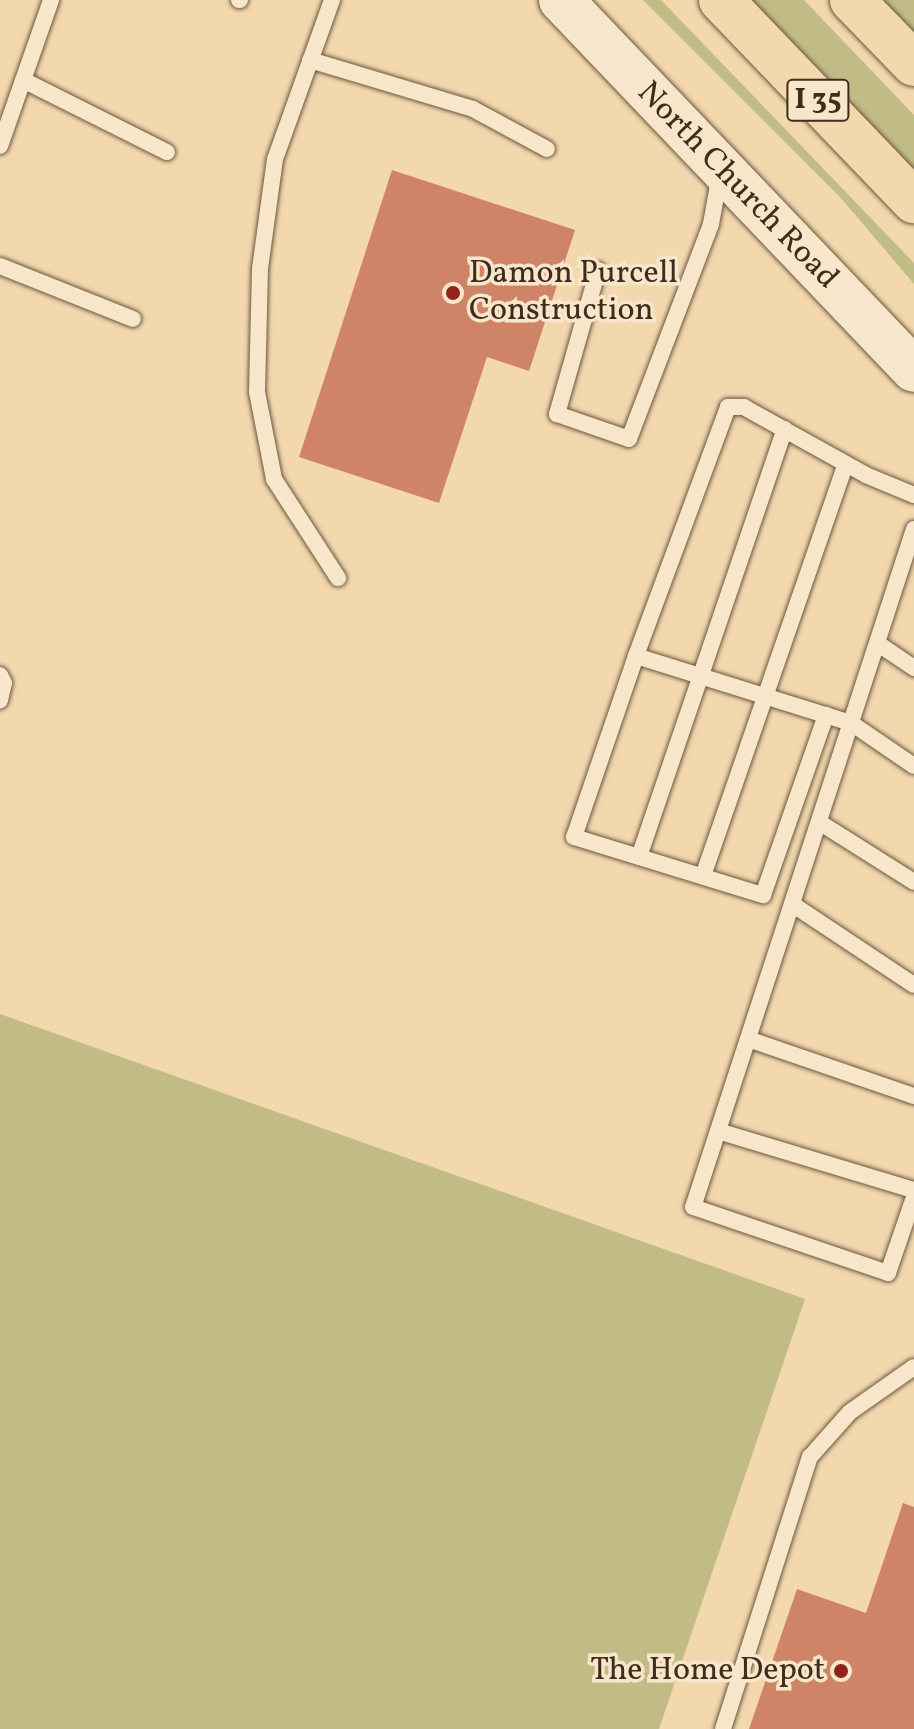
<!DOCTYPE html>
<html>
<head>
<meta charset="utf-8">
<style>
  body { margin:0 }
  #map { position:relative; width:914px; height:1729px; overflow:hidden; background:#f2d8ac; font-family:Vollkorn,serif }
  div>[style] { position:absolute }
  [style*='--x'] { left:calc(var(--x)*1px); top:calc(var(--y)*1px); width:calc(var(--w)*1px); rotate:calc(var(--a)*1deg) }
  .green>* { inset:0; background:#c1bc85 }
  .building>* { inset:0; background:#cf8467 }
  .roads { filter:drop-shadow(0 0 2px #6b5742) drop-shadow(0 0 2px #6b5742) }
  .lane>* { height:16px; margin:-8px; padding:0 8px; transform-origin:8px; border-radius:8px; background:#f7e6c9 }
  .secondary>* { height:44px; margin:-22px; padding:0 22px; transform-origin:22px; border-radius:22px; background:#f7e6c9 }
  .highway>* { height:44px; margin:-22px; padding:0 22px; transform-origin:22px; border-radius:22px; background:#f2d8ac }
  .dots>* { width:22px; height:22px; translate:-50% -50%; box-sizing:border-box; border:4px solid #f7e6c9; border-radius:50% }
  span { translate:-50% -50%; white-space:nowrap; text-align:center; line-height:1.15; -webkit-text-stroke:7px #f7e6c9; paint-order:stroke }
  .shield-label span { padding:2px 6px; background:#f7e6c9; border:2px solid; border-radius:6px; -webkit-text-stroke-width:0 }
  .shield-label { font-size:30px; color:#3e2c1e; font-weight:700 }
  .street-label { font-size:32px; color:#3e2c1e }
  .poi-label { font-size:32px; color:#3e2c1e }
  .left { translate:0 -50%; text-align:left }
  .right { translate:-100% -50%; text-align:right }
</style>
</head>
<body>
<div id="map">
  <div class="green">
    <div style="clip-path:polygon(643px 0,661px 0,914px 263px,914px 284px,840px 197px)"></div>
    <div style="clip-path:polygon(751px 0,804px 0,914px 115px,914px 170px)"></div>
    <div style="clip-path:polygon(880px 0,914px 0,914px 36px)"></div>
    <div style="clip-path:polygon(0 1014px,805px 1299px,659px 1729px,0 1729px)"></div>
  </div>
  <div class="building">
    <div style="clip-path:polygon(392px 170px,575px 230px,529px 371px,487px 357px,439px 503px,299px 457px)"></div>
    <div style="clip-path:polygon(903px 1503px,914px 1507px,914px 1729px,749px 1729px,797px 1589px,866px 1613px)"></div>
  </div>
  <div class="roads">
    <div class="lane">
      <div style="--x:239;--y:0;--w:1;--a:0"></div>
      <div style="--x:332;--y:0;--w:169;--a:109.7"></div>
      <div style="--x:275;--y:159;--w:111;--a:97.8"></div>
      <div style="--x:260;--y:269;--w:123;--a:91.4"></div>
      <div style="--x:257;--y:392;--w:89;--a:78.9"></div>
      <div style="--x:274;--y:479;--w:118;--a:57.1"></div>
      <div style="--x:310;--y:60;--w:170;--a:16.7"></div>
      <div style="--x:473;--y:109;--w:84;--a:28.4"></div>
      <div style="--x:23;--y:80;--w:161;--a:26.6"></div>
      <div style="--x:0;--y:146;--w:155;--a:-70.7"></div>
      <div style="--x:0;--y:266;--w:143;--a:21.7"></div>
      <div style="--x:598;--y:270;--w:150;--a:105.9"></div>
      <div style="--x:557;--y:414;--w:76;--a:19.1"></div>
      <div style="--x:629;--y:439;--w:230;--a:-69.1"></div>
      <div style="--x:711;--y:224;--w:51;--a:-79.8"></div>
      <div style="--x:914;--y:495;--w:52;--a:-157.4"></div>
      <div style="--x:866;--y:475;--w:140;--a:-150.9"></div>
      <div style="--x:744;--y:407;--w:16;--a:180"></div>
      <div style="--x:728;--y:407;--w:265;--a:110.3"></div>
      <div style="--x:636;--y:656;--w:225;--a:17.3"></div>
      <div style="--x:851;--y:723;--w:76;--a:34.3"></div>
      <div style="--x:914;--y:529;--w:713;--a:108.05"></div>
      <div style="--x:693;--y:1207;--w:206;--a:18.7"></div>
      <div style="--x:888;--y:1273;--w:80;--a:-71.1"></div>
      <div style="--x:877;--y:643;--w:45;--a:34"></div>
      <div style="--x:636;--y:656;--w:191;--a:108.9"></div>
      <div style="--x:574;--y:837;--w:198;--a:17.1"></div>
      <div style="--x:763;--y:895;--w:191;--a:-70.7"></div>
      <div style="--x:0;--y:675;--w:9;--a:63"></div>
      <div style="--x:4;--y:683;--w:18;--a:103"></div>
      <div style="--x:819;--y:822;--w:112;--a:32.3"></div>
      <div style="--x:639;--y:857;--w:452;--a:-71.2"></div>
      <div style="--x:703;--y:876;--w:436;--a:-70.9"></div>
      <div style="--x:792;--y:904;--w:146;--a:33.6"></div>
      <div style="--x:748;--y:1039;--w:176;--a:19"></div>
      <div style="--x:718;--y:1131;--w:205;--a:16.8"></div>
      <div style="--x:723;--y:1729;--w:286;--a:-72.3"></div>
      <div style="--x:810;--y:1457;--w:60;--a:-48.4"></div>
      <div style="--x:850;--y:1412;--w:78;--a:-35.1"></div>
    </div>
    <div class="secondary">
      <div style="--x:561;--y:0;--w:511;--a:46.35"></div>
    </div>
    <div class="highway">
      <div style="--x:721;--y:0;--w:279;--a:46.2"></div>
      <div style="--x:852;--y:0;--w:89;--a:45.9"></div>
    </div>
  </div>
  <div class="dots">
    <div style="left:453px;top:293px;background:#8f2418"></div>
    <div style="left:841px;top:1671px;background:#8f2418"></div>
  </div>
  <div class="shield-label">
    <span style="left:818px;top:100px">I 35</span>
  </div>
  <div class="street-label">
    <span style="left:737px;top:186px;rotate:46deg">North Church Road</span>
  </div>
  <div class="poi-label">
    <span class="left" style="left:469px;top:293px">Damon Purcell<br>Construction</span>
    <span class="right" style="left:825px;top:1671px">The Home Depot</span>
  </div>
</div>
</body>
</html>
